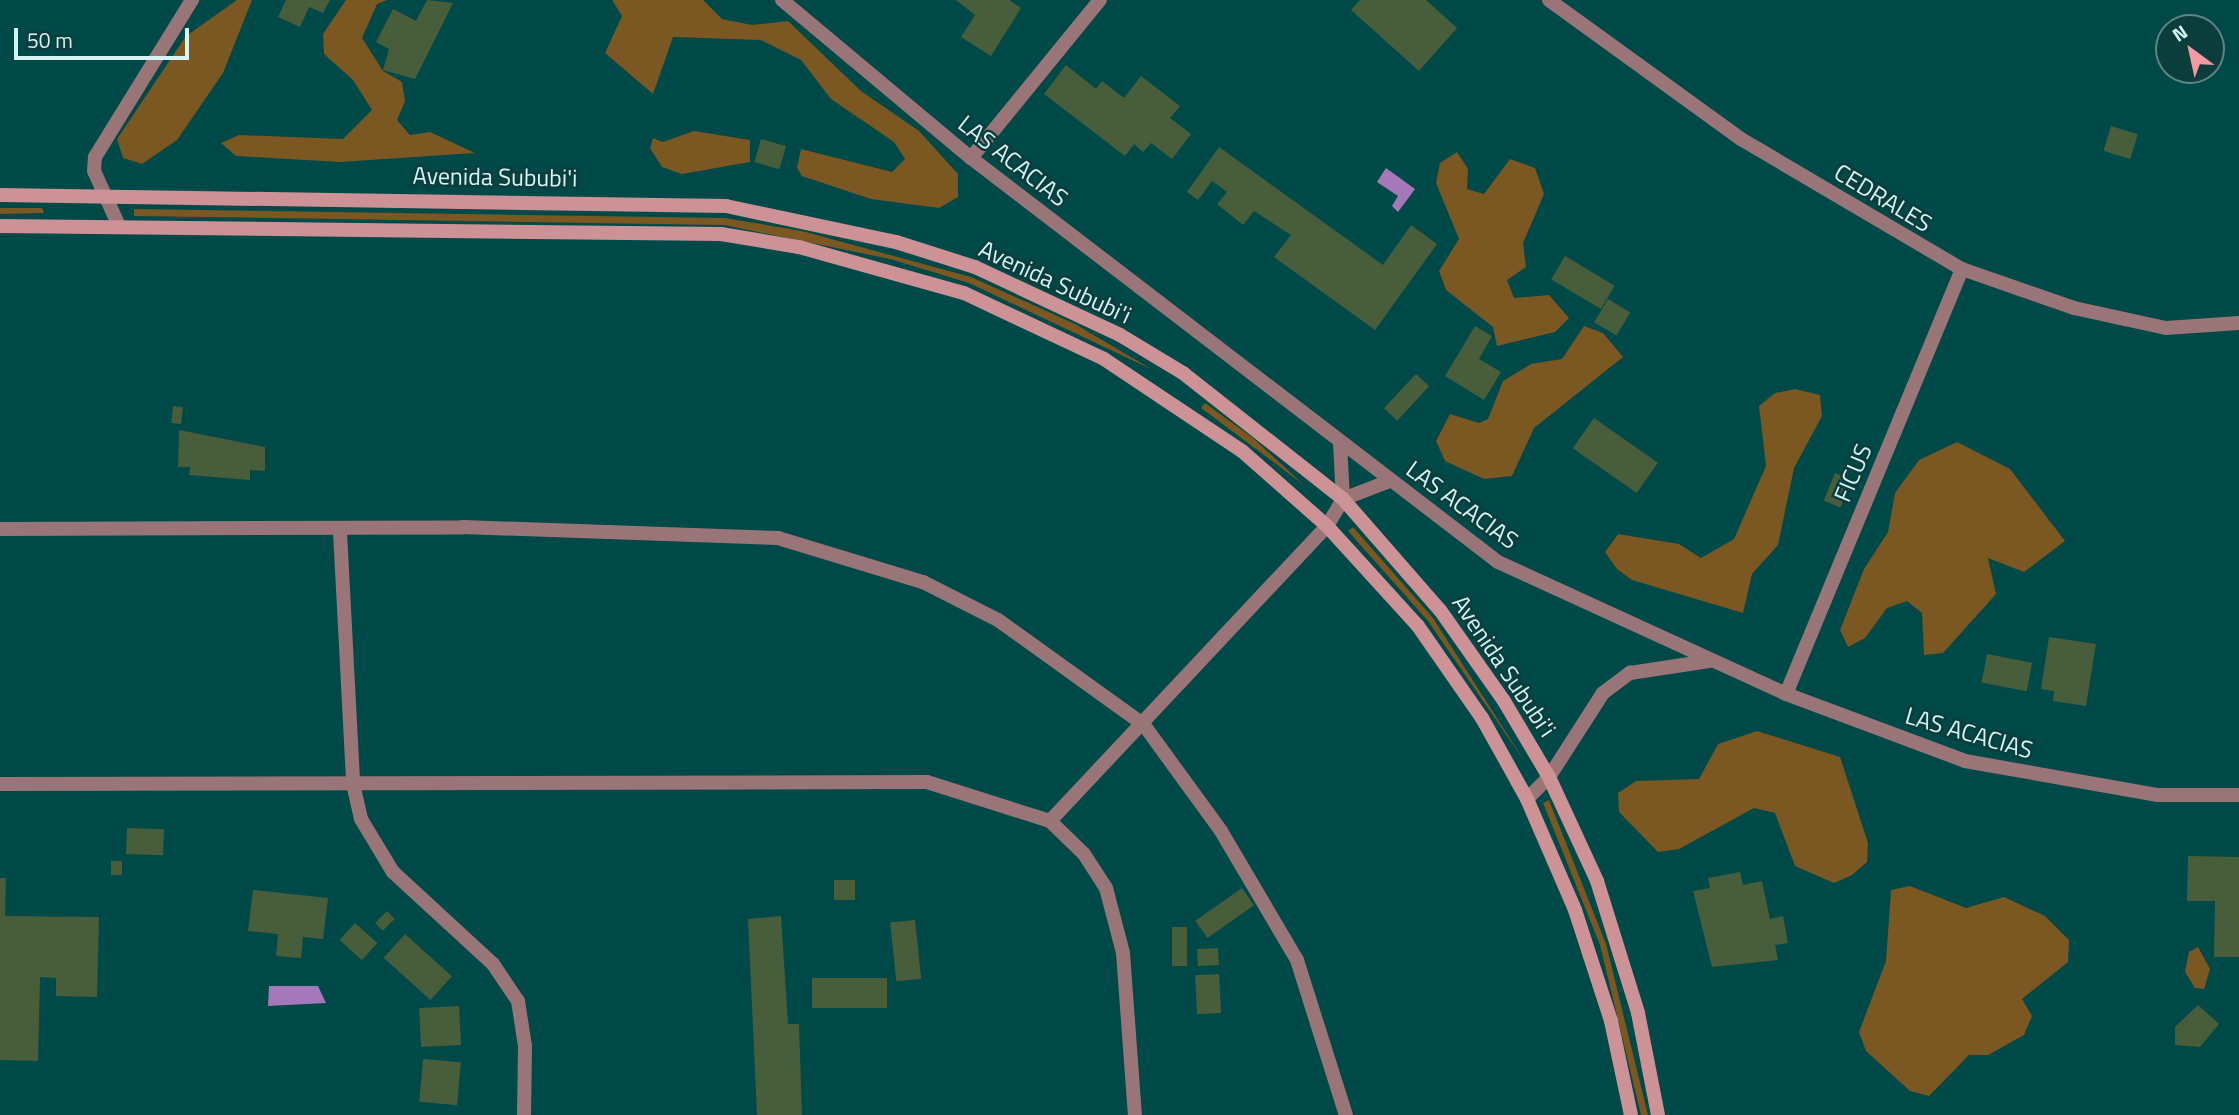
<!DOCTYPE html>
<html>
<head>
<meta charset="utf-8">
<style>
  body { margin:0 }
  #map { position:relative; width:2239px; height:1115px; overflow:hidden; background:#004949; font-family:"Titillium Web",sans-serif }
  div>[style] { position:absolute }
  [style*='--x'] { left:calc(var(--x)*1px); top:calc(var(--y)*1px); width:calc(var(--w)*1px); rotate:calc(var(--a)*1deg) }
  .green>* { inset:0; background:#7b5721 }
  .water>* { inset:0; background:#a579b9 }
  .building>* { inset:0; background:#485e3a; transform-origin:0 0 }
  .street>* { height:14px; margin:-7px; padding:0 7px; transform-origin:7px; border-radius:7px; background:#9a7577 }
  .secondary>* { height:14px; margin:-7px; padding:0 7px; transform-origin:7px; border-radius:7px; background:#cc9296 }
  span { translate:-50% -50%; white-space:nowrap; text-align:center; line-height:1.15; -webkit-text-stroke:5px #0b3d3d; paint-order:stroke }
  .street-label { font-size:24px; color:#d6f4f3 }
  .north { position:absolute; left:2155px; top:14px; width:70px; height:70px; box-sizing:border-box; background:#0b3d3d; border:2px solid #5c8686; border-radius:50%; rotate:327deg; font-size:19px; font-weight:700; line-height:28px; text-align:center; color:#d6f4f3 }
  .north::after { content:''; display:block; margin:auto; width:24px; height:32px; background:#f49aa2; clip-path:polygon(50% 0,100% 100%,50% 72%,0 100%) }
  .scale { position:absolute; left:14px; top:28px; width:175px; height:32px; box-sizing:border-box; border:4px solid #d6f4f3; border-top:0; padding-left:9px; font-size:21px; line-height:24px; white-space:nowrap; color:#d6f4f3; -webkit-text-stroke:5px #0b3d3d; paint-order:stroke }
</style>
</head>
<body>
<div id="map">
  <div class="green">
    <div style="clip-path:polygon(237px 0,252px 0,223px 73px,177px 140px,142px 164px,123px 158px,117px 139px,186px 36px)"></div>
    <div style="clip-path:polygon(346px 0,387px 0,377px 4px,362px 38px,383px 71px,402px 82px,405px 101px,397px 120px,410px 135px,430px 132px,475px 153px,340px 162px,236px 156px,221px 143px,239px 135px,343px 139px,372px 110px,353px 80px,324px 54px,323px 34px)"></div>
    <div style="clip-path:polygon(612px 0,703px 0,722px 19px,752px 25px,788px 21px,861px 91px,919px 131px,958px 174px,958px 197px,939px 208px,871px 199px,802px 176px,797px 168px,801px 149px,892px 172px,905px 159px,894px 142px,831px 99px,801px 60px,761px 40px,673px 37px,653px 94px,605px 53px,622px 16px)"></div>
    <div style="clip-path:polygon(694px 131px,750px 140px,750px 162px,682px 174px,662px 167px,650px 148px,653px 138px,663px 142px)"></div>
    <div style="clip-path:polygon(1457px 152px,1468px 169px,1467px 189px,1484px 194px,1510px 159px,1535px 168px,1544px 194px,1523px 243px,1526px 267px,1507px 280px,1514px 298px,1549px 295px,1569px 318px,1555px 332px,1497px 346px,1493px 327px,1446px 290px,1439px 271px,1459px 239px,1436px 183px,1440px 163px)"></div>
    <div style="clip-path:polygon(0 208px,42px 208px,44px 213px,0 214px)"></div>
    <div style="clip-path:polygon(134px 209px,725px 218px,802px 231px,971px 277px,1075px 324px,1153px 370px,969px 283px,890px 259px,724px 225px,134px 216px)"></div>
    <div style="clip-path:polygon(1584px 326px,1603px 333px,1623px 357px,1534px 428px,1512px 476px,1484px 479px,1445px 461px,1436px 441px,1450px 414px,1479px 423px,1488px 419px,1503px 381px,1531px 364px,1562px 359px)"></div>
    <div style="clip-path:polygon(1795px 389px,1820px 395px,1822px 416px,1794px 468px,1778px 545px,1752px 574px,1743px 613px,1632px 580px,1617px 569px,1605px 552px,1618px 534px,1679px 544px,1701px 558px,1734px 539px,1766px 466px,1759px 406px,1775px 393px)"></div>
    <div style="clip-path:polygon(1205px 403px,1253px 438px,1304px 485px,1201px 408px)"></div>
    <div style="clip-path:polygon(1957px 442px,2010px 469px,2065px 541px,2024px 572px,1988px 558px,1996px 594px,1943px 653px,1924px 655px,1922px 613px,1907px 601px,1887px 608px,1865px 638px,1848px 647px,1840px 630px,1864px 569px,1888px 532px,1895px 493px,1919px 460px)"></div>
    <div style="clip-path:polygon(1353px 527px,1433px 618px,1527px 765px,1428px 621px,1348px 531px)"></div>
    <div style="clip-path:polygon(1757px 731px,1840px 757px,1868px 843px,1867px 862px,1852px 875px,1834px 883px,1795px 866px,1775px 813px,1754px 808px,1679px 849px,1658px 852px,1619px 812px,1618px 793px,1636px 781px,1699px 779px,1718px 744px)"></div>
    <div style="clip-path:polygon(1549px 800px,1606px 944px,1648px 1115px,1641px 1115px,1600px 945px,1543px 803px)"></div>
    <div style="clip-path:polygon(1910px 886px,1966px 908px,2004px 897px,2045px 916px,2069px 940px,2068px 962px,2022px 999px,2032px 1016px,2024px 1035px,1988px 1055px,1969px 1055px,1929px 1096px,1910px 1091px,1866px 1051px,1859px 1032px,1886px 961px,1891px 890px)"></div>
    <div style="clip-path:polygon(2198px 947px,2210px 969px,2204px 989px,2195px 988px,2185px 972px,2189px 952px)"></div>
  </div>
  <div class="water">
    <div style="clip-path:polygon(1386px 168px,1415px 189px,1398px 212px,1392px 206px,1398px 196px,1377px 182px)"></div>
    <div style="clip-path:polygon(269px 986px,318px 986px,326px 1003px,268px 1006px)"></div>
  </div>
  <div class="building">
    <div style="clip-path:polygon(286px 0,330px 0,323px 13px,309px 7px,300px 27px,278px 17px)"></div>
    <div style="clip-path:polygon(427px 0,453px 3px,415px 79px,383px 70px,389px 49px,376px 42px,393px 9px,416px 21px)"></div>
    <div style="clip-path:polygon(956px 0,1009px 0,1021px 8px,991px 56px,961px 37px,975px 15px)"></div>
    <div style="clip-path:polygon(1360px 0,1426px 0,1457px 28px,1419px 71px,1351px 10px)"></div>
    <div style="clip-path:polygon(1066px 65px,1096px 89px,1102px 81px,1124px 98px,1141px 76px,1180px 106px,1170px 118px,1191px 134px,1172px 159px,1151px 143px,1143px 152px,1134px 144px,1125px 156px,1044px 94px)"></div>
    <div style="left:2111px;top:126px;width:28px;height:26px;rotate:17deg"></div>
    <div style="left:761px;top:139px;width:26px;height:24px;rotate:16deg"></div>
    <div style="clip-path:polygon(1219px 147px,1383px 265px,1411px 225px,1437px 244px,1375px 330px,1274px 257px,1291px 235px,1254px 211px,1243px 225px,1217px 204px,1227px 192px,1212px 181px,1198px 200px,1187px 192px)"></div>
    <div style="left:1565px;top:256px;width:58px;height:27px;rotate:31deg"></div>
    <div style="left:1608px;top:299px;width:26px;height:27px;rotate:31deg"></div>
    <div style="clip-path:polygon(1475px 326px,1492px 336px,1479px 359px,1501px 372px,1484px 400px,1445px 376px)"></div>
    <div style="left:1416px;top:374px;width:18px;height:47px;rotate:43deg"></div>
    <div style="left:173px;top:406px;width:10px;height:17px;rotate:6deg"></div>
    <div style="left:1594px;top:418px;width:78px;height:37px;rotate:35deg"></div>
    <div style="clip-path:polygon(179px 430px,265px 447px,265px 471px,250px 470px,250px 480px,189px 475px,190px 467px,178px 467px)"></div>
    <div style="left:1835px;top:473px;width:18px;height:30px;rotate:22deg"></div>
    <div style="clip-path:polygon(2049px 637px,2096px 644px,2086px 706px,2053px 701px,2054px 691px,2041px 689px)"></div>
    <div style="left:1987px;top:654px;width:46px;height:29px;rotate:11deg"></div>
    <div style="left:127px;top:828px;width:37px;height:26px;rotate:2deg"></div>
    <div style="clip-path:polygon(2188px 856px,2239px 857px,2239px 957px,2214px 957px,2215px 901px,2187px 901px)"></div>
    <div style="left:111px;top:861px;width:11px;height:14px"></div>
    <div style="clip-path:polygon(1740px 872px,1743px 885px,1762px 881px,1770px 919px,1783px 916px,1788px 943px,1775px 945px,1778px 960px,1712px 967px,1693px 891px,1710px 888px,1708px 878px)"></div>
    <div style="clip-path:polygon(0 878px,6px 878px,5px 916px,99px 917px,97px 997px,56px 996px,56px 978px,40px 977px,38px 1061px,0 1060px)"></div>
    <div style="left:834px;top:880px;width:21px;height:20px"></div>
    <div style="left:1242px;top:888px;width:21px;height:57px;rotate:55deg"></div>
    <div style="clip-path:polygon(253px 890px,328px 898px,323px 939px,303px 937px,301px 958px,276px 956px,278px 934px,248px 931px)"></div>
    <div style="left:387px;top:911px;width:11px;height:17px;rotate:45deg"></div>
    <div style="clip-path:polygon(781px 916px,788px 1024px,799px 1024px,802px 1115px,757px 1115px,748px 919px)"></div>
    <div style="left:915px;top:920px;width:59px;height:25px;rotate:84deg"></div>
    <div style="left:355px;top:923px;width:30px;height:23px;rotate:42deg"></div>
    <div style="left:1172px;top:927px;width:15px;height:39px"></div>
    <div style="left:405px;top:934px;width:63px;height:32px;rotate:42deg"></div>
    <div style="left:1218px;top:948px;width:17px;height:21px;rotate:87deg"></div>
    <div style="left:1219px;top:974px;width:39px;height:24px;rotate:87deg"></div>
    <div style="left:887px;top:978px;width:30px;height:75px;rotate:90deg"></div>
    <div style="clip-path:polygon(2198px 1005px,2219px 1024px,2200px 1047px,2175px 1045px,2175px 1027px)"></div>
    <div style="left:459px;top:1006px;width:39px;height:40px;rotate:87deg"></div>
    <div style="left:423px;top:1059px;width:38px;height:43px;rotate:5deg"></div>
  </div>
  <div class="street">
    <div style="--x:782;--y:0;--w:246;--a:39.9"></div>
    <div style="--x:971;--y:158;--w:664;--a:37.47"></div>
    <div style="--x:1498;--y:562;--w:317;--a:24.6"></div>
    <div style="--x:1786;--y:694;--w:191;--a:20.5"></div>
    <div style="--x:1965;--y:761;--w:196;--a:10"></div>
    <div style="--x:2158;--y:795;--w:81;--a:0"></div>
    <div style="--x:1549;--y:0;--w:237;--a:35.9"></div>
    <div style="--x:1741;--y:139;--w:256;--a:30.5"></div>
    <div style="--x:1962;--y:269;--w:119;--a:19.2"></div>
    <div style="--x:2074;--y:308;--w:94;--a:12.3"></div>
    <div style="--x:2166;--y:328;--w:73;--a:-3.9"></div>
    <div style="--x:971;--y:158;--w:204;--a:-50.8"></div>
    <div style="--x:119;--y:226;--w:60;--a:-114.4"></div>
    <div style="--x:94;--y:171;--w:14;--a:-86"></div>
    <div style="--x:95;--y:157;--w:185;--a:-58.3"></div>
    <div style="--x:1343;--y:499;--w:50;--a:-21"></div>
    <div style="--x:0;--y:529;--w:463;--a:-0.2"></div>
    <div style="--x:463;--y:527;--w:315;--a:2"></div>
    <div style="--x:778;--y:538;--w:152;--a:16.9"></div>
    <div style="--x:923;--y:582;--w:84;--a:26.9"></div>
    <div style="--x:998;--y:620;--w:180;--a:35.7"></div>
    <div style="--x:1144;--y:725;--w:131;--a:54"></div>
    <div style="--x:1221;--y:831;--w:150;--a:59.5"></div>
    <div style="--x:1297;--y:960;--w:163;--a:72.5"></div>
    <div style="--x:340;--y:532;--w:252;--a:87"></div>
    <div style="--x:353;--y:784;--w:36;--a:77"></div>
    <div style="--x:361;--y:819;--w:62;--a:58.9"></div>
    <div style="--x:393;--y:872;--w:136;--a:42.6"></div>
    <div style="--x:493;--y:964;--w:45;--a:56"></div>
    <div style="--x:518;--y:1001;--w:46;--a:81.2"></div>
    <div style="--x:525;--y:1046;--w:69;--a:90.8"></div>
    <div style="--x:1786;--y:694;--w:460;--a:-67.5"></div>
    <div style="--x:0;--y:784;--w:927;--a:-0.12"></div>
    <div style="--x:927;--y:782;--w:129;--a:17.6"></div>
    <div style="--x:1050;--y:821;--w:47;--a:44.1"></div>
    <div style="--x:1084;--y:854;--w:40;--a:57.1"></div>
    <div style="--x:1106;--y:888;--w:67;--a:75.3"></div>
    <div style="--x:1123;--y:953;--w:162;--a:85.8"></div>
    <div style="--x:1527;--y:799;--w:31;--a:-45"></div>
    <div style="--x:1549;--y:777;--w:100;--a:-57.3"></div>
    <div style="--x:1603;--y:693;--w:34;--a:-37"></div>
    <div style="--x:1630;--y:673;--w:80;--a:-8.6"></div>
    <div style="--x:1050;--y:821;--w:405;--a:-46.8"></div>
    <div style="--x:1327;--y:526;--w:31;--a:-59"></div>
    <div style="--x:1343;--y:499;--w:56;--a:-93.1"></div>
  </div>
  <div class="secondary">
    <div style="--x:0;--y:195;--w:726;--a:0.87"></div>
    <div style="--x:726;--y:206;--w:174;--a:12"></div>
    <div style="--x:896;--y:242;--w:83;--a:17.6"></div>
    <div style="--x:975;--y:267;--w:160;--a:25.1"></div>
    <div style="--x:1120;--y:335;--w:74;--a:31.1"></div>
    <div style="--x:1183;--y:373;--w:204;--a:38.2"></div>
    <div style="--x:1343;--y:499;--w:147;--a:48.9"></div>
    <div style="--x:1440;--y:610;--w:111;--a:54.9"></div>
    <div style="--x:1504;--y:701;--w:88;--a:59.4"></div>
    <div style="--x:1549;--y:777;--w:115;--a:65.2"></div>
    <div style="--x:1597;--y:881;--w:138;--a:72.7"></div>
    <div style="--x:1638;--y:1013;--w:104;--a:78.9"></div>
    <div style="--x:0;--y:226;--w:721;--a:0.64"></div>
    <div style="--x:721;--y:234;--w:79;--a:9.5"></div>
    <div style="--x:799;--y:247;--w:171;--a:15.6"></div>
    <div style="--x:964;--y:293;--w:155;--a:25.2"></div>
    <div style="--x:1104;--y:359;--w:166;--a:33.7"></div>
    <div style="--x:1242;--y:451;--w:113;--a:41.4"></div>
    <div style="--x:1327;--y:526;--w:135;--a:47.7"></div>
    <div style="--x:1418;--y:626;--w:112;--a:55.2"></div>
    <div style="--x:1482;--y:718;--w:93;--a:60.9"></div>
    <div style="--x:1527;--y:799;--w:121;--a:66.6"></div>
    <div style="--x:1575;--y:910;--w:117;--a:72"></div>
    <div style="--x:1611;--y:1021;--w:96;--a:78"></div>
  </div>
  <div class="street-label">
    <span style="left:1013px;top:161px;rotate:38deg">LAS ACACIAS</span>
    <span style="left:495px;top:177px;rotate:1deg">Avenida Sububi'i</span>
    <span style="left:1883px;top:198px;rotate:31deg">CEDRALES</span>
    <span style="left:1055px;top:282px;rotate:25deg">Avenida Sububi'i</span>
    <span style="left:1853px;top:473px;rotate:-67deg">FICUS</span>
    <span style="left:1462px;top:505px;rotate:36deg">LAS ACACIAS</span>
    <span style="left:1504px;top:666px;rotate:56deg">Avenida Sububi'i</span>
    <span style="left:1969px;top:733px;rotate:16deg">LAS ACACIAS</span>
  </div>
  <div class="north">N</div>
  <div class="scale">50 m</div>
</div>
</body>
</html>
